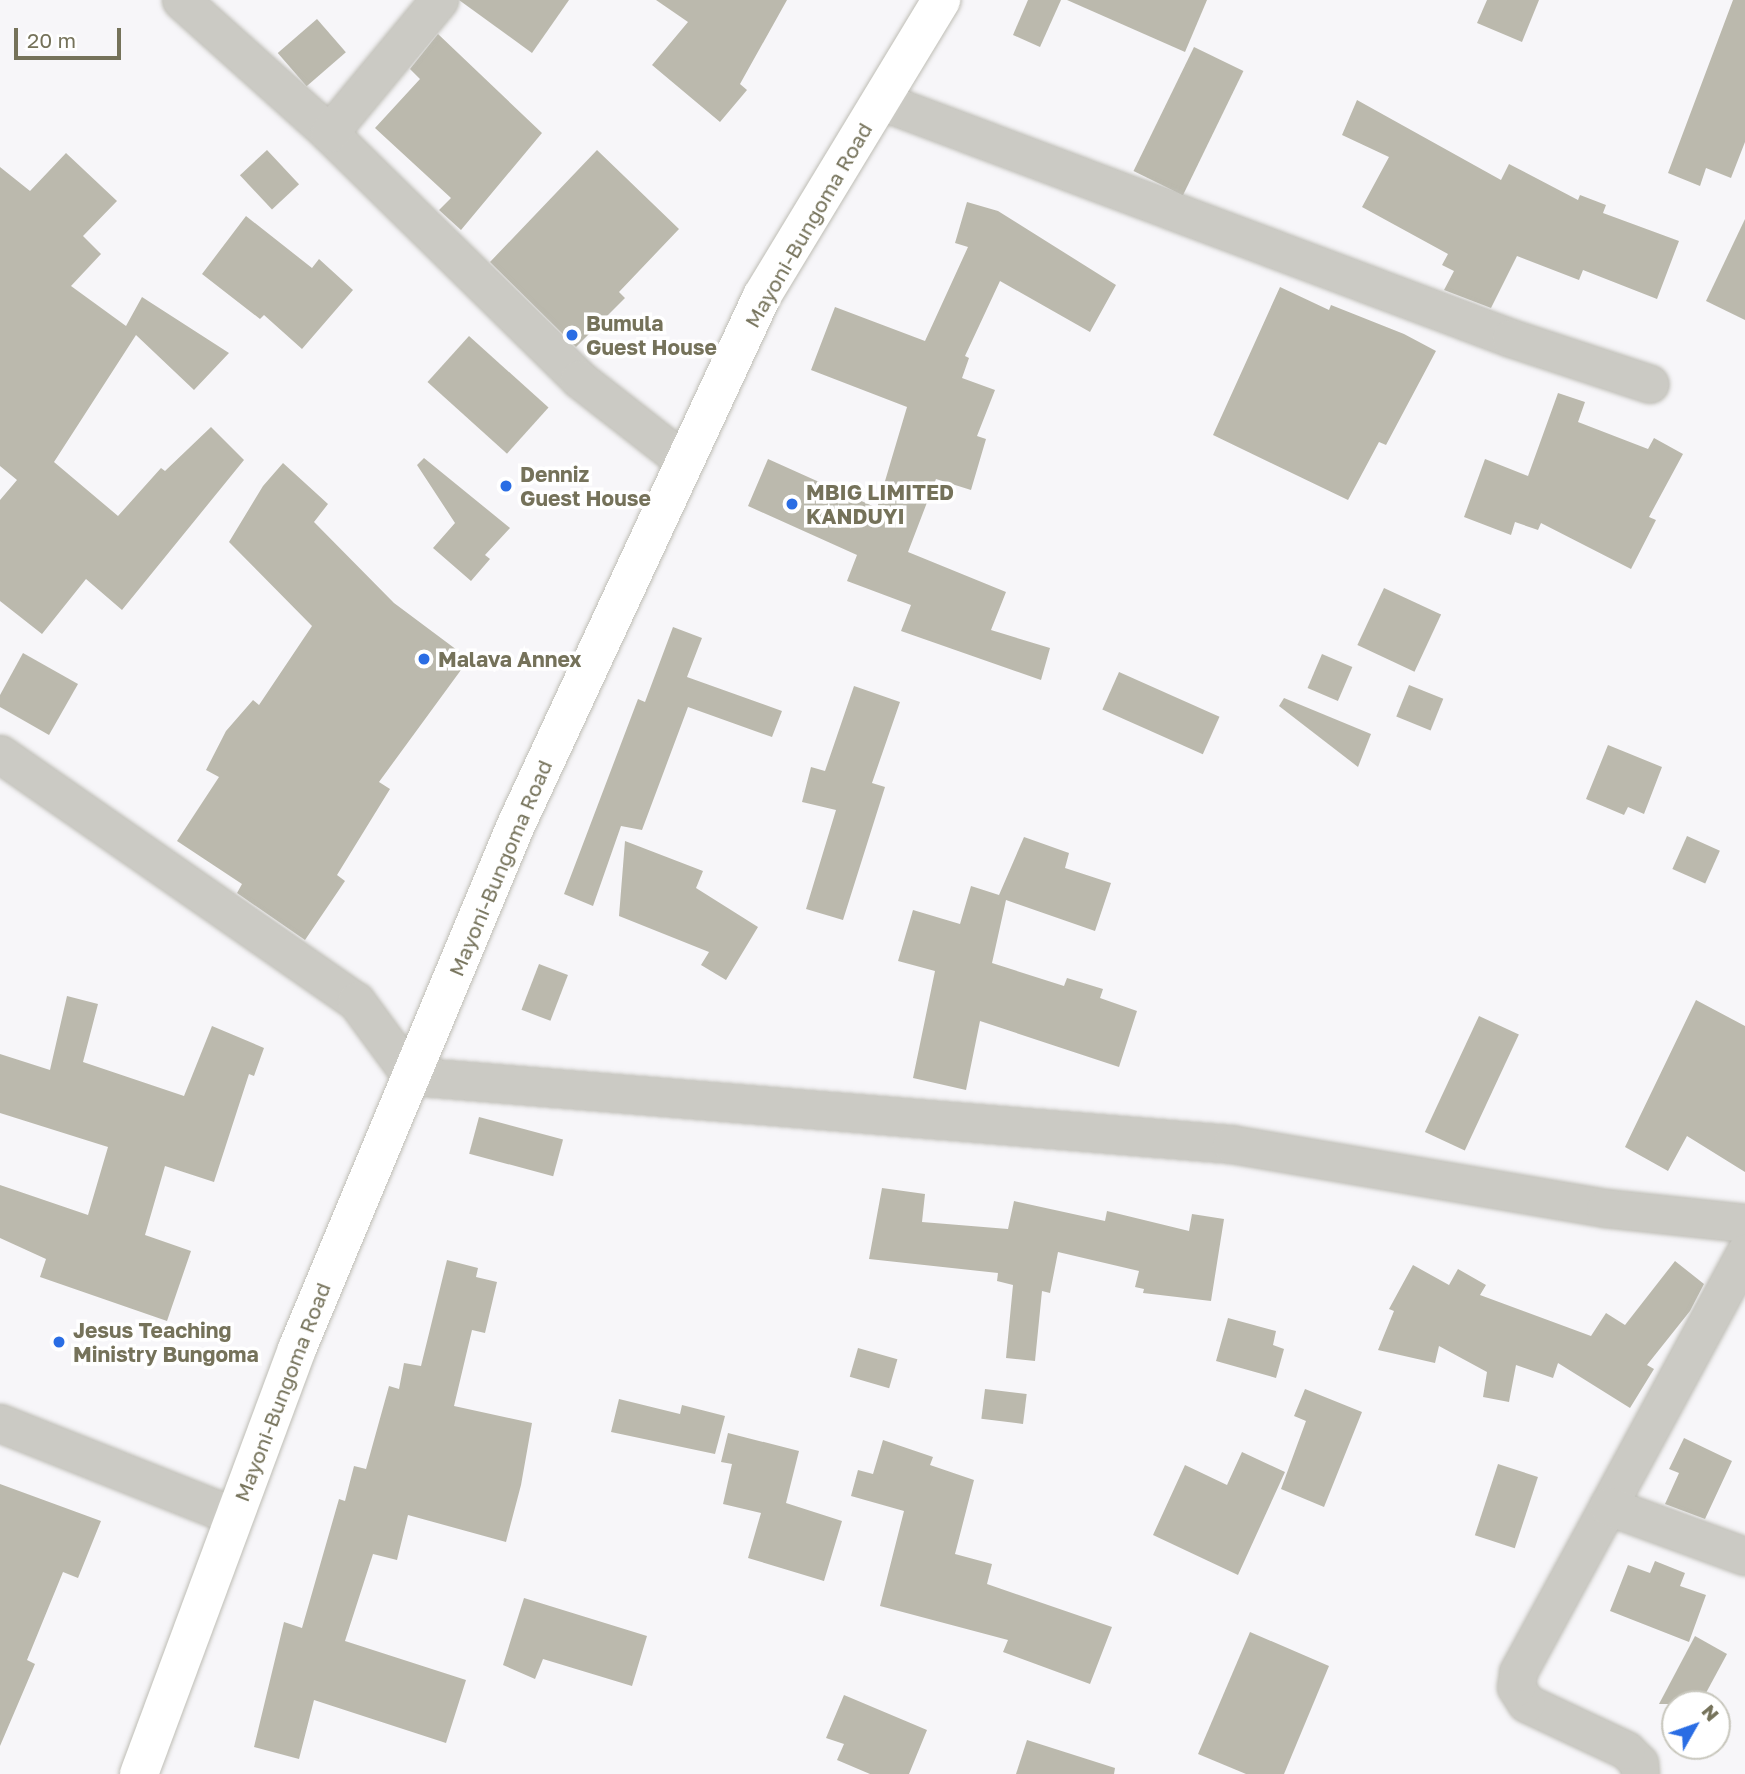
<!DOCTYPE html>
<html>
<head>
<meta charset="utf-8">
<style>
  body { margin:0 }
  #map { position:relative; width:1745px; height:1774px; overflow:hidden; background:#f7f6f9; font-family:"Golos Text",sans-serif }
  div>[style] { position:absolute }
  [style*='--x'] { left:calc(var(--x)*1px); top:calc(var(--y)*1px); width:calc(var(--w)*1px); rotate:calc(var(--a)*1deg) }
  .building>* { inset:0; background:#bbb9ad; transform-origin:0 0 }
  .roads { filter:drop-shadow(0 0 2px #bebdb5) drop-shadow(0 0 2px #bebdb5) }
  .street>* { height:37px; margin:-18.5px; padding:0 18.5px; transform-origin:18.5px; border-radius:18.5px; background:#cbcac4 }
  .primary>* { height:38px; margin:-19px; padding:0 19px; transform-origin:19px; border-radius:19px; background:#fff }
  .dots>* { width:19px; height:19px; translate:-50% -50%; box-sizing:border-box; border:4px solid #fff; border-radius:50% }
  span { translate:-50% -50%; white-space:nowrap; text-align:center; line-height:1.15; -webkit-text-stroke:7px #fff; paint-order:stroke }
  .street-label { font-size:21px; color:#75725a }
  .poi-label { font-size:21px; color:#75725a; font-weight:700 }
  .left { translate:0 -50%; text-align:left }
  .north { position:absolute; left:1661px; top:1690px; width:70px; height:70px; box-sizing:border-box; background:#fff; border:2px solid #c8c7bd; border-radius:50%; rotate:50deg; font-size:19px; font-weight:700; line-height:28px; text-align:center; color:#75725a }
  .north::after { content:''; display:block; margin:auto; width:24px; height:32px; background:#2a6de4; clip-path:polygon(50% 0,100% 100%,50% 72%,0 100%) }
  .scale { position:absolute; left:14px; top:28px; width:107px; height:32px; box-sizing:border-box; border:4px solid #75725a; border-top:0; padding-left:9px; font-size:21px; line-height:24px; white-space:nowrap; color:#75725a; -webkit-text-stroke:5px #fff; paint-order:stroke }
</style>
</head>
<body>
<div id="map">
  <div class="building">
    <div style="clip-path:polygon(459px 0,569px 0,532px 53px)"></div>
    <div style="clip-path:polygon(656px 0,787px 0,740px 84px,747px 90px,720px 122px,652px 65px,688px 22px)"></div>
    <div style="clip-path:polygon(1028px 0,1061px 0,1040px 47px,1013px 35px)"></div>
    <div style="clip-path:polygon(1067px 0,1207px 0,1185px 52px)"></div>
    <div style="clip-path:polygon(1487px 0,1539px 0,1522px 42px,1477px 23px)"></div>
    <div style="clip-path:polygon(1733px 0,1745px 0,1745px 142px,1731px 178px,1706px 168px,1700px 186px,1668px 173px)"></div>
    <div style="left:317px;top:19px;width:44px;height:52px;rotate:49deg"></div>
    <div style="clip-path:polygon(438px 34px,542px 133px,461px 230px,439px 210px,451px 198px,375px 128px,420px 79px,410px 69px)"></div>
    <div style="left:1194px;top:47px;width:55px;height:138px;rotate:26deg"></div>
    <div style="clip-path:polygon(1357px 100px,1501px 180px,1509px 164px,1578px 200px,1580px 195px,1606px 205px,1603px 213px,1679px 241px,1657px 299px,1583px 270px,1579px 280px,1517px 256px,1491px 308px,1444px 290px,1454px 271px,1442px 265px,1448px 254px,1362px 207px,1389px 157px,1342px 135px)"></div>
    <div style="left:267px;top:150px;width:47px;height:37px;rotate:47deg"></div>
    <div style="clip-path:polygon(597px 150px,679px 229px,619px 292px,625px 298px,576px 347px,490px 262px)"></div>
    <div style="clip-path:polygon(66px 153px,117px 201px,83px 236px,101px 254px,71px 286px,126px 326px,142px 297px,229px 353px,194px 390px,136px 335px,54px 462px,118px 516px,161px 468px,165px 471px,211px 427px,244px 460px,122px 610px,86px 579px,42px 634px,0 601px,0 500px,17px 480px,0 466px,0 167px,30px 191px)"></div>
    <div style="clip-path:polygon(967px 202px,998px 211px,1116px 285px,1090px 332px,1000px 281px,965px 356px,969px 358px,962px 378px,995px 390px,977px 436px,986px 439px,971px 490px,936px 479px,908px 552px,1006px 592px,991px 630px,1050px 648px,1041px 680px,901px 631px,911px 605px,847px 581px,857px 555px,748px 506px,768px 459px,877px 508px,907px 407px,811px 370px,835px 307px,925px 341px,968px 247px,955px 243px)"></div>
    <div style="clip-path:polygon(246px 216px,312px 268px,319px 259px,353px 290px,302px 349px,264px 315px,260px 319px,202px 274px)"></div>
    <div style="clip-path:polygon(1745px 219px,1745px 320px,1706px 301px)"></div>
    <div style="clip-path:polygon(1280px 287px,1329px 310px,1331px 305px,1404px 334px,1436px 351px,1386px 445px,1379px 442px,1348px 500px,1213px 435px)"></div>
    <div style="left:469px;top:336px;width:107px;height:62px;rotate:42deg"></div>
    <div style="clip-path:polygon(1558px 393px,1585px 402px,1578px 422px,1648px 449px,1654px 438px,1683px 454px,1649px 517px,1656px 520px,1631px 569px,1541px 523px,1538px 530px,1515px 522px,1511px 535px,1464px 517px,1485px 459px,1528px 476px)"></div>
    <div style="clip-path:polygon(424px 458px,510px 528px,485px 555px,490px 559px,471px 581px,433px 548px,455px 523px,417px 465px)"></div>
    <div style="clip-path:polygon(283px 463px,328px 504px,314px 522px,394px 603px,469px 659px,379px 782px,390px 789px,337px 875px,345px 881px,305px 940px,237px 893px,242px 884px,177px 841px,219px 777px,206px 770px,226px 731px,253px 700px,259px 705px,312px 626px,229px 542px,263px 486px)"></div>
    <div style="left:1384px;top:588px;width:63px;height:63px;rotate:25deg"></div>
    <div style="clip-path:polygon(673px 627px,702px 638px,687px 677px,782px 711px,772px 737px,688px 707px,642px 830px,621px 826px,593px 906px,564px 894px,638px 699px,645px 702px)"></div>
    <div style="clip-path:polygon(23px 653px,78px 684px,49px 735px,0 707px,0 695px)"></div>
    <div style="left:1322px;top:654px;width:33px;height:37px;rotate:23deg"></div>
    <div style="left:1119px;top:672px;width:110px;height:41px;rotate:24deg"></div>
    <div style="left:1409px;top:685px;width:37px;height:34px;rotate:22deg"></div>
    <div style="clip-path:polygon(854px 686px,900px 702px,872px 783px,885px 787px,843px 920px,806px 909px,836px 810px,802px 802px,811px 767px,825px 771px)"></div>
    <div style="clip-path:polygon(1284px 698px,1371px 734px,1358px 767px,1279px 706px)"></div>
    <div style="clip-path:polygon(1608px 745px,1662px 767px,1644px 814px,1628px 807px,1624px 815px,1586px 799px)"></div>
    <div style="left:1687px;top:836px;width:36px;height:36px;rotate:24deg"></div>
    <div style="clip-path:polygon(1024px 837px,1069px 853px,1065px 868px,1111px 883px,1095px 931px,1006px 900px,992px 963px,1064px 986px,1067px 978px,1103px 989px,1100px 998px,1137px 1011px,1119px 1067px,980px 1021px,966px 1090px,913px 1078px,935px 971px,898px 961px,913px 910px,960px 924px,971px 886px,999px 895px)"></div>
    <div style="clip-path:polygon(625px 841px,703px 871px,696px 888px,758px 927px,726px 980px,701px 965px,709px 952px,619px 916px)"></div>
    <div style="left:539px;top:964px;width:31px;height:49px;rotate:21deg"></div>
    <div style="clip-path:polygon(67px 996px,98px 1004px,83px 1062px,184px 1096px,212px 1026px,264px 1048px,254px 1076px,249px 1074px,214px 1182px,165px 1166px,145px 1235px,191px 1251px,167px 1321px,40px 1277px,46px 1259px,0 1238px,0 1185px,88px 1215px,108px 1147px,0 1113px,0 1054px,50px 1070px)"></div>
    <div style="clip-path:polygon(1696px 1000px,1745px 1026px,1745px 1172px,1687px 1136px,1668px 1171px,1625px 1147px)"></div>
    <div style="left:1479px;top:1016px;width:44px;height:128px;rotate:25deg"></div>
    <div style="left:479px;top:1117px;width:87px;height:38px;rotate:15deg"></div>
    <div style="clip-path:polygon(882px 1188px,925px 1194px,922px 1222px,1008px 1229px,1014px 1201px,1105px 1221px,1107px 1211px,1189px 1231px,1192px 1214px,1224px 1219px,1211px 1301px,1143px 1293px,1144px 1289px,1135px 1287px,1139px 1271px,1058px 1252px,1050px 1293px,1042px 1291px,1035px 1361px,1006px 1358px,1013px 1285px,997px 1281px,998px 1273px,869px 1259px)"></div>
    <div style="clip-path:polygon(447px 1260px,478px 1268px,476px 1277px,497px 1282px,485px 1333px,472px 1330px,454px 1406px,532px 1423px,521px 1485px,506px 1542px,408px 1515px,397px 1560px,373px 1554px,345px 1641px,466px 1680px,446px 1743px,314px 1700px,299px 1759px,254px 1747px,284px 1622px,302px 1628px,339px 1499px,345px 1501px,354px 1466px,366px 1469px,389px 1386px,399px 1389px,404px 1363px,421px 1366px)"></div>
    <div style="clip-path:polygon(1675px 1261px,1704px 1284px,1690px 1311px,1647px 1365px,1654px 1369px,1630px 1408px,1558px 1363px,1553px 1378px,1516px 1365px,1509px 1402px,1483px 1397px,1487px 1372px,1439px 1346px,1435px 1363px,1378px 1350px,1394px 1311px,1389px 1309px,1413px 1265px,1449px 1285px,1458px 1269px,1486px 1285px,1480px 1295px,1591px 1336px,1606px 1313px,1625px 1325px)"></div>
    <div style="clip-path:polygon(1228px 1318px,1276px 1331px,1273px 1345px,1284px 1349px,1276px 1378px,1216px 1361px)"></div>
    <div style="left:858px;top:1348px;width:41px;height:30px;rotate:16deg"></div>
    <div style="left:985px;top:1389px;width:42px;height:30px;rotate:7deg"></div>
    <div style="clip-path:polygon(1305px 1389px,1362px 1412px,1324px 1507px,1281px 1489px,1306px 1421px,1294px 1416px)"></div>
    <div style="clip-path:polygon(619px 1399px,680px 1414px,682px 1405px,725px 1416px,715px 1454px,611px 1432px)"></div>
    <div style="clip-path:polygon(728px 1433px,799px 1451px,786px 1503px,842px 1521px,824px 1581px,748px 1558px,761px 1513px,723px 1504px,732px 1464px,721px 1462px)"></div>
    <div style="clip-path:polygon(1684px 1438px,1732px 1461px,1705px 1519px,1665px 1504px,1679px 1473px,1669px 1469px)"></div>
    <div style="clip-path:polygon(883px 1440px,933px 1457px,930px 1465px,974px 1480px,955px 1554px,992px 1564px,987px 1584px,1112px 1627px,1090px 1684px,1003px 1652px,1008px 1640px,880px 1606px,904px 1511px,851px 1496px,858px 1470px,873px 1474px)"></div>
    <div style="clip-path:polygon(1242px 1452px,1285px 1472px,1238px 1575px,1153px 1535px,1185px 1465px,1227px 1485px)"></div>
    <div style="left:1498px;top:1464px;width:42px;height:75px;rotate:18deg"></div>
    <div style="clip-path:polygon(0 1484px,101px 1521px,78px 1578px,63px 1572px,27px 1660px,35px 1664px,0 1746px)"></div>
    <div style="clip-path:polygon(1655px 1561px,1685px 1573px,1680px 1586px,1706px 1595px,1689px 1642px,1610px 1611px,1628px 1565px,1650px 1573px)"></div>
    <div style="clip-path:polygon(524px 1598px,647px 1636px,632px 1686px,543px 1659px,535px 1679px,503px 1665px)"></div>
    <div style="clip-path:polygon(1250px 1632px,1329px 1666px,1284px 1774px,1246px 1774px,1198px 1754px)"></div>
    <div style="clip-path:polygon(1695px 1636px,1727px 1654px,1700px 1704px,1659px 1704px)"></div>
    <div style="clip-path:polygon(844px 1695px,927px 1730px,909px 1774px,870px 1774px,837px 1760px,844px 1744px,826px 1738px)"></div>
    <div style="clip-path:polygon(1027px 1740px,1115px 1768px,1114px 1774px,1016px 1774px)"></div>
  </div>
  <div class="roads">
    <div class="street">
      <div style="--x:181;--y:0;--w:199;--a:41.9"></div>
      <div style="--x:329;--y:133;--w:351;--a:44.5"></div>
      <div style="--x:579;--y:379;--w:133;--a:38"></div>
      <div style="--x:881;--y:101;--w:673;--a:20.62"></div>
      <div style="--x:1511;--y:338;--w:146;--a:18.3"></div>
      <div style="--x:329;--y:133;--w:173;--a:-50.4"></div>
      <div style="--x:0;--y:754;--w:433;--a:34.8"></div>
      <div style="--x:356;--y:1001;--w:93;--a:53.7"></div>
      <div style="--x:411;--y:1076;--w:823;--a:4.74"></div>
      <div style="--x:1231;--y:1144;--w:379;--a:9.7"></div>
      <div style="--x:1605;--y:1208;--w:141;--a:6.1"></div>
      <div style="--x:0;--y:1423;--w:252;--a:21.7"></div>
      <div style="--x:1608;--y:1506;--w:288;--a:-61.6"></div>
      <div style="--x:1640;--y:1774;--w:11;--a:-95"></div>
      <div style="--x:1639;--y:1763;--w:18;--a:-135"></div>
      <div style="--x:1626;--y:1750;--w:110;--a:-154.8"></div>
      <div style="--x:1526;--y:1703;--w:19;--a:-122"></div>
      <div style="--x:1516;--y:1687;--w:15;--a:-82"></div>
      <div style="--x:1518;--y:1672;--w:189;--a:-61.5"></div>
      <div style="--x:1608;--y:1506;--w:146;--a:20.1"></div>
    </div>
    <div class="primary">
      <div style="--x:139;--y:1774;--w:453;--a:-69.6"></div>
      <div style="--x:297;--y:1349;--w:568;--a:-67.32"></div>
      <div style="--x:516;--y:825;--w:583;--a:-65.06"></div>
      <div style="--x:762;--y:296;--w:346;--a:-58.8"></div>
    </div>
  </div>
  <div class="dots">
    <div style="left:572px;top:335px;background:#2a6de4"></div>
    <div style="left:506px;top:486px;background:#2a6de4"></div>
    <div style="left:792px;top:504px;background:#2a6de4"></div>
    <div style="left:424px;top:659px;background:#2a6de4"></div>
    <div style="left:59px;top:1342px;background:#2a6de4"></div>
  </div>
  <div class="street-label">
    <span style="left:808px;top:225px;rotate:-60deg">Mayoni-Bungoma Road</span>
    <span style="left:500px;top:868px;rotate:-67deg">Mayoni-Bungoma Road</span>
    <span style="left:282px;top:1392px;rotate:-69deg">Mayoni-Bungoma Road</span>
  </div>
  <div class="poi-label">
    <span class="left" style="left:586px;top:335px">Bumula<br>Guest House</span>
    <span class="left" style="left:520px;top:486px">Denniz<br>Guest House</span>
    <span class="left" style="left:806px;top:504px">MBIG LIMITED<br>KANDUYI</span>
    <span class="left" style="left:438px;top:659px">Malava Annex</span>
    <span class="left" style="left:73px;top:1342px">Jesus Teaching<br>Ministry Bungoma</span>
  </div>
  <div class="north">N</div>
  <div class="scale">20 m</div>
</div>
</body>
</html>
